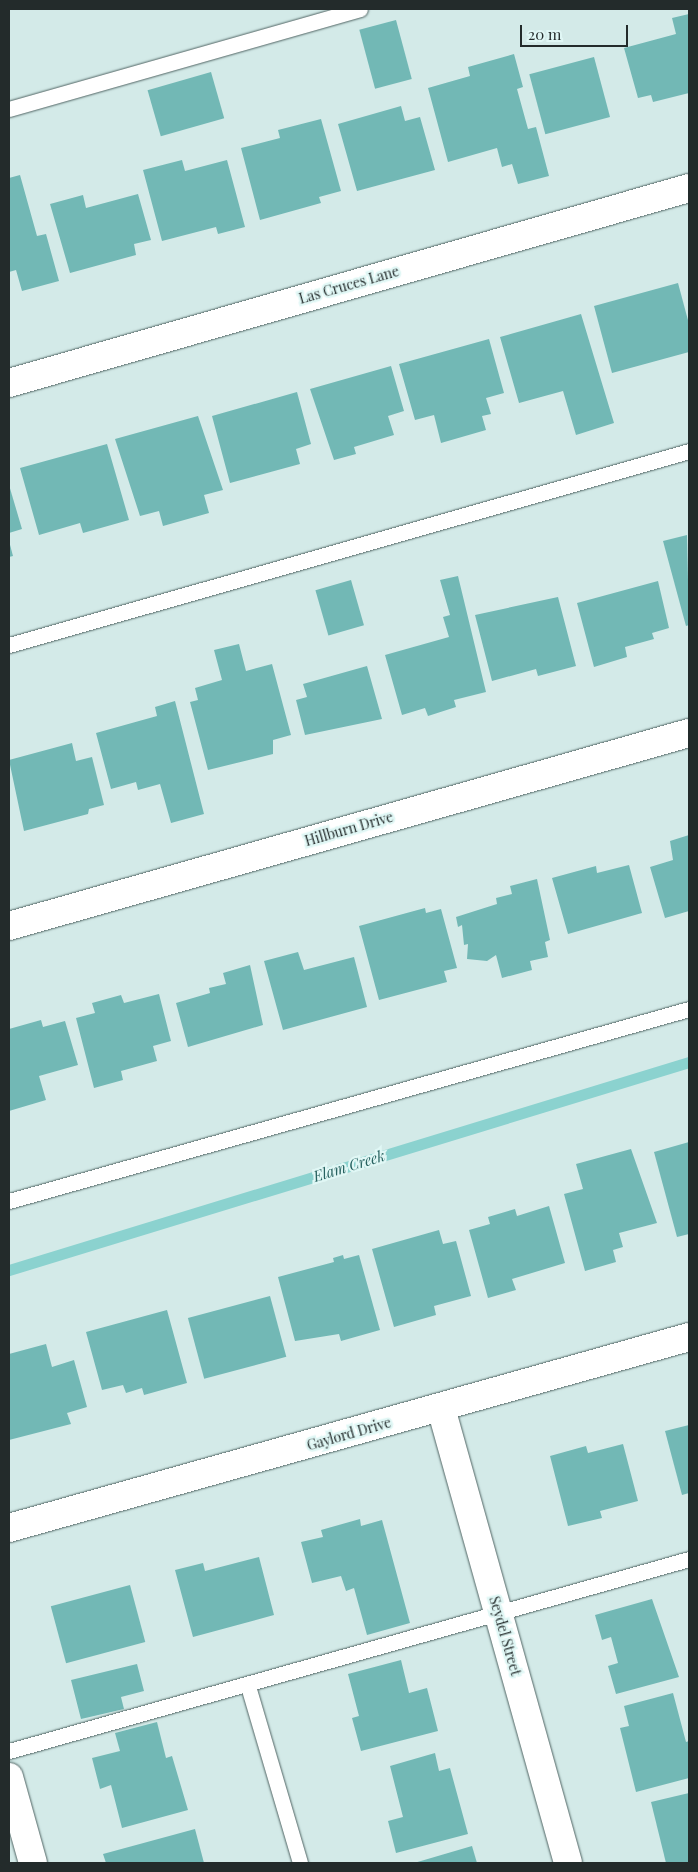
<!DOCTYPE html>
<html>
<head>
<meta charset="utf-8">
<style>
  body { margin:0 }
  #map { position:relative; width:698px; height:1872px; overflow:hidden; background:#d3eae8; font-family:"Playfair Display",serif }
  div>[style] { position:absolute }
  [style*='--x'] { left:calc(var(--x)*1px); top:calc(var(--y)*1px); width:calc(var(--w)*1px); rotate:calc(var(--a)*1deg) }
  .stream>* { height:11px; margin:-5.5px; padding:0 5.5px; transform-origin:5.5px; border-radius:5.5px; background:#8bd2cf }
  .building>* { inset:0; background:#72b8b5; transform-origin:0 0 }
  .roads { filter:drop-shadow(0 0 1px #516564) drop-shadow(0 0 1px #516564) }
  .service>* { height:15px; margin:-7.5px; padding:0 7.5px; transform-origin:7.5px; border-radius:7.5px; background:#fff }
  .minor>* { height:28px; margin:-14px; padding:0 14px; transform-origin:14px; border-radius:14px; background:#fff }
  .tertiary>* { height:28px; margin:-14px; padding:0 14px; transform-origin:14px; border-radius:14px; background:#fff }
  span { translate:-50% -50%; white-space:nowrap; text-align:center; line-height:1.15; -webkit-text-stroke:4.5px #e0f7f5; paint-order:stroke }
  .street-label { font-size:14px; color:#232b2b }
  .water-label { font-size:15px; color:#26615f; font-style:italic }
  .frame { position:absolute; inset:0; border:10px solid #232b2b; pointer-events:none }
  .scale { position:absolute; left:520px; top:25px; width:108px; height:22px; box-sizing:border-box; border:2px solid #232b2b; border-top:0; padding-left:6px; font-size:15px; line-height:18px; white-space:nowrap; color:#232b2b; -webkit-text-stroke:4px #e0f7f5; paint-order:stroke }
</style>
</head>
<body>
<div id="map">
  <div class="stream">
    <div style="--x:9;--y:1270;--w:711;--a:-17.01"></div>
  </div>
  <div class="building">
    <div style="clip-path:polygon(689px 14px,689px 93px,653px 102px,651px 95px,638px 98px,624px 48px,676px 34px,672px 18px)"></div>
    <div style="left:396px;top:20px;width:61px;height:38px;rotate:75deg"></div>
    <div style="clip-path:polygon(514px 54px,523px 87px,517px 89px,528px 129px,536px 127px,549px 176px,518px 184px,512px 164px,502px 167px,497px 148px,448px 162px,428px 88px,470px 76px,468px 67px)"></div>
    <div style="left:594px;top:57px;width:62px;height:67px;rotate:75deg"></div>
    <div style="left:211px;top:72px;width:48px;height:66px;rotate:74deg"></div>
    <div style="clip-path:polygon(401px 106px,405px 121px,420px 117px,435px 170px,357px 191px,338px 124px)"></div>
    <div style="clip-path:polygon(321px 119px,341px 191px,319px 197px,321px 203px,260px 220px,241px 148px,280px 138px,278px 130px)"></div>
    <div style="clip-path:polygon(182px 160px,185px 171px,227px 160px,245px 227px,218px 234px,216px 227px,162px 241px,143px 170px)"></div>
    <div style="clip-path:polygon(20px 175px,37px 236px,46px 234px,59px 281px,22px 291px,16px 270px,9px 272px,9px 178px)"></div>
    <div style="clip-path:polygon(138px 194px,151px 240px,134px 244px,136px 255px,70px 273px,50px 204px,83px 195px,86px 208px)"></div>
    <div style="clip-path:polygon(678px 283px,689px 324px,689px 352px,612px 373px,594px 306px)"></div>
    <div style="clip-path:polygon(581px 314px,614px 423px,576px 435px,563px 391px,519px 403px,500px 337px)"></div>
    <div style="clip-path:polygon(489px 339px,504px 393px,486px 398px,491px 414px,482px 416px,486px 430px,441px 443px,434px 415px,415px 420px,399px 364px)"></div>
    <div style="clip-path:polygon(391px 366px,404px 411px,388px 416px,394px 435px,354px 447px,356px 454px,334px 460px,310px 389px)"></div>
    <div style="clip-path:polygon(297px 392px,311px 444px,296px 449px,300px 464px,230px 483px,212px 416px)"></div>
    <div style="clip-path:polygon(198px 416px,223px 490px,204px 495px,209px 513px,163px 526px,159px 511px,140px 516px,115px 439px)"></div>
    <div style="clip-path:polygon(107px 444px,129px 520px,83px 533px,80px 523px,39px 535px,20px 468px)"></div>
    <div style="clip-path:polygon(9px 485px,22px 529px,9px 533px)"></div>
    <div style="clip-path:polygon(687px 535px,689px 625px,686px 626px,663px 541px)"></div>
    <div style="clip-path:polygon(9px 541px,13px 556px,9px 557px)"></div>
    <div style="clip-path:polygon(458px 576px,486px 692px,454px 700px,456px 707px,428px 716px,425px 708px,402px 715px,385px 655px,449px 637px,443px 617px,450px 615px,440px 580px)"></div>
    <div style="left:351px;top:580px;width:47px;height:37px;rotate:74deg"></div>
    <div style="clip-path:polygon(658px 581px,669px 628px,652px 633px,654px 639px,625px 647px,627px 657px,594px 667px,577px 603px)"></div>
    <div style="clip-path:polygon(558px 597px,576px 666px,538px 676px,536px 669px,492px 681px,475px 615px)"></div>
    <div style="clip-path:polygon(239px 644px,246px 671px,272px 664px,291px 735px,273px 740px,273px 754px,208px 770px,190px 702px,198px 700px,195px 688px,222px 680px,214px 650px)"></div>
    <div style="clip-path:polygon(367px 666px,382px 719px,305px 735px,296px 700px,307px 697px,303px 684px)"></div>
    <div style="clip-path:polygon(175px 701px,204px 814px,171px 823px,160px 784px,138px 790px,136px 782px,111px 789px,96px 733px,157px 716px,155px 707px)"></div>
    <div style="clip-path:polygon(72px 743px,76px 761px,92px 757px,104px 805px,89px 809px,88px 814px,24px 831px,9px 760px)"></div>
    <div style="clip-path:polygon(689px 835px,689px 911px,665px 918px,650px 867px,673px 860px,670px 841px)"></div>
    <div style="clip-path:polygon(629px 865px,642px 913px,568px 934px,552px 878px,596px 866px,597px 873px)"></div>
    <div style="clip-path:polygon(537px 879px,550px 940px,545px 942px,548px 957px,530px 961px,532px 970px,502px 978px,496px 955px,487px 961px,467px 959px,468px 944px,464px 945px,462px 925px,458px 927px,456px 917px,497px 904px,496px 898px,512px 894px,510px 886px)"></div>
    <div style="clip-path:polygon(425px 908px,426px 913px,441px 909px,457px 968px,444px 971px,447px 982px,379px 1000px,359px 926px)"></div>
    <div style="clip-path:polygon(298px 952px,304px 970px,354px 957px,367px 1007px,283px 1030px,264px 961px)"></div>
    <div style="clip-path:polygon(250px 965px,263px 1025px,188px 1047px,176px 1003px,210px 993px,209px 988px,226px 984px,223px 973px)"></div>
    <div style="clip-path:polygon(159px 994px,171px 1041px,153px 1046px,157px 1061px,121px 1071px,123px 1080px,94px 1088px,76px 1018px,95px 1013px,92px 1003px,121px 995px,124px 1003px)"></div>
    <div style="clip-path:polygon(41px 1020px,43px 1027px,65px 1021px,78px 1065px,39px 1076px,46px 1100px,9px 1111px,9px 1029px)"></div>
    <div style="clip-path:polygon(689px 1142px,689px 1234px,677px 1237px,654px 1152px)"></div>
    <div style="clip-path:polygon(631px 1149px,657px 1223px,619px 1233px,623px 1247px,613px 1250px,616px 1262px,585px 1271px,564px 1194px,583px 1189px,576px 1164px)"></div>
    <div style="clip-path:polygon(549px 1206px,565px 1263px,512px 1279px,516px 1290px,488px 1298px,469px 1230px,490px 1224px,488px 1217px,515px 1209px,517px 1216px)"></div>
    <div style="clip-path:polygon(439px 1230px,443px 1244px,456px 1241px,471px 1296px,434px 1306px,436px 1315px,394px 1327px,372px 1249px)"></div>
    <div style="clip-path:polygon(343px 1255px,344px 1259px,359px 1255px,380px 1330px,341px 1341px,339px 1334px,295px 1341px,278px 1277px,334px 1262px,333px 1258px)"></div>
    <div style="left:270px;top:1296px;width:63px;height:85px;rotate:75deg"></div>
    <div style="clip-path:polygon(167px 1310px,187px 1383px,144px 1395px,142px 1388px,126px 1393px,123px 1385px,102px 1390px,86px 1332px)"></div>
    <div style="clip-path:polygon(46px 1344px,52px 1367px,74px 1360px,87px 1407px,67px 1413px,71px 1424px,9px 1440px,9px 1354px)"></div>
    <div style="clip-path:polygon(689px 1425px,689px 1493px,682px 1495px,665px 1431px)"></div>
    <div style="clip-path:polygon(623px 1444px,638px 1501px,600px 1511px,602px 1518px,568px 1526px,550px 1456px,586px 1446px,588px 1453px)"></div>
    <div style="clip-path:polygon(360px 1519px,361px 1526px,382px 1520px,410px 1623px,367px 1635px,354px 1588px,346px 1591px,341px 1576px,312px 1583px,301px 1542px,323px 1537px,321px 1530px)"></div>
    <div style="clip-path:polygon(259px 1557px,274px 1615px,193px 1637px,175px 1570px,203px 1563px,205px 1571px)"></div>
    <div style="left:130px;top:1585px;width:59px;height:82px;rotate:75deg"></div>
    <div style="clip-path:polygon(652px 1599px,679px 1677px,616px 1694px,608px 1666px,618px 1663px,611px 1637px,602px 1640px,595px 1615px)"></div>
    <div style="clip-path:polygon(401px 1660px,409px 1693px,427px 1688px,438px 1731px,361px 1751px,352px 1718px,359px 1716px,348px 1674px)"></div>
    <div style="clip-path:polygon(137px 1664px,144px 1691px,121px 1697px,124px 1709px,81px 1719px,71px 1680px)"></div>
    <div style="clip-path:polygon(673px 1693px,686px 1742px,689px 1741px,689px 1778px,636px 1792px,620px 1728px,629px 1726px,624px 1706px)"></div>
    <div style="clip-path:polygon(157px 1722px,166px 1758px,172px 1756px,188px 1810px,122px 1828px,111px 1785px,100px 1789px,92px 1758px,120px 1751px,115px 1733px)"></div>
    <div style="clip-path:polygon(435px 1753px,439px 1771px,450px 1768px,468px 1834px,396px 1853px,388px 1821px,403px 1817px,390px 1766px)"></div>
    <div style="clip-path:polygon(689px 1793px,689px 1863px,666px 1863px,651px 1802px)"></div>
    <div style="clip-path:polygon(195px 1829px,204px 1863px,106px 1863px,103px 1854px)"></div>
    <div style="clip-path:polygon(472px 1846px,477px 1863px,414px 1863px)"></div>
  </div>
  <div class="roads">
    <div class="service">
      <div style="--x:9;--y:109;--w:365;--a:-15.9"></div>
      <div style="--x:9;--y:645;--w:707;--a:-15.92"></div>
      <div style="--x:9;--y:1201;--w:707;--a:-15.77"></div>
      <div style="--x:248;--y:1686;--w:184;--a:73.6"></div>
      <div style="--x:9;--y:1751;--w:707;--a:-15.77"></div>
    </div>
    <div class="minor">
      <div style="--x:9;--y:383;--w:707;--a:-16"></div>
      <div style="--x:441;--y:1408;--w:472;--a:74.4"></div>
      <div style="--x:9;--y:1528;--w:706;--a:-15.69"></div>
      <div style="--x:9;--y:1777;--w:89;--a:74.4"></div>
    </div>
    <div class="tertiary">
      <div style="--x:9;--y:926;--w:707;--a:-15.85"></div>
    </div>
  </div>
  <div class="street-label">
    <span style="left:349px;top:285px;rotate:-16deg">Las Cruces Lane</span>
    <span style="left:349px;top:829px;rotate:-16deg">Hillburn Drive</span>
    <span style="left:349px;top:1434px;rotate:-16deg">Gaylord Drive</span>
    <span style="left:505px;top:1636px;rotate:74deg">Seydel Street</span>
  </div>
  <div class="water-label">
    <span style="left:349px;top:1166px;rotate:-17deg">Elam Creek</span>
  </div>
  <div class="frame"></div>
  <div class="scale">20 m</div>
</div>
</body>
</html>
